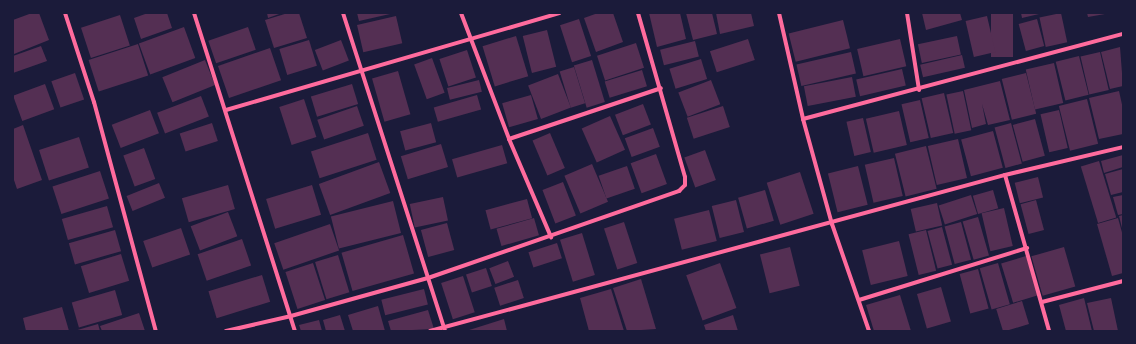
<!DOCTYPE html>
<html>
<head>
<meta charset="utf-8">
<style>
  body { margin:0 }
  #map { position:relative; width:1136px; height:344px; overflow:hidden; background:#1b1b3a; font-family:"PT Serif",serif }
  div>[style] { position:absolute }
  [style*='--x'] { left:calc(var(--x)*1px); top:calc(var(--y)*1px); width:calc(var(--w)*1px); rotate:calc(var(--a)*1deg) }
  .building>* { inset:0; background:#542f53; transform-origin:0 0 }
  .minor>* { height:4px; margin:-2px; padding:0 2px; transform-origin:2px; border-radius:2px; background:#ff6b9d }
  span { translate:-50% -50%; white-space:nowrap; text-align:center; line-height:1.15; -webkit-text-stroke:4px #1b1b3a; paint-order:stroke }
  .frame { position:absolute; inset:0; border:14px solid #1b1b3a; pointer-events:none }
</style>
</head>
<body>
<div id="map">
  <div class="building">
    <div style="clip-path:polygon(32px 13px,39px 13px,49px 40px,14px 54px,13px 20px)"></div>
    <div style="clip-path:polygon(148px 13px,167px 13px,172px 28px,141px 39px,134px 18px)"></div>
    <div style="clip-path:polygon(267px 13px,282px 13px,268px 18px)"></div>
    <div style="clip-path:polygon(288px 13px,299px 13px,307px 38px,274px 48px,265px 20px)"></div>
    <div style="clip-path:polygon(357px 13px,390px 13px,390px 14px,359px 21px)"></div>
    <div style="clip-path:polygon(598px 13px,613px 13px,623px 42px,596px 52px,584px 18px)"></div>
    <div style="clip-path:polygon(649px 13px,680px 13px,686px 39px,657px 47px)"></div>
    <div style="clip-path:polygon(686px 13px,712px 13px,717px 34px,693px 40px)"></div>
    <div style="clip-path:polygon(716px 13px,751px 13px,754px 26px,720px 34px)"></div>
    <div style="clip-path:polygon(922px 13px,960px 13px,962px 20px,926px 30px)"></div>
    <div style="left:991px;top:13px;width:22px;height:44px"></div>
    <div style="clip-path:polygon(1021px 13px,1039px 13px,1039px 14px,1022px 18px)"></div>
    <div style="left:1061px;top:13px;width:30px;height:22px;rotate:78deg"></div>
    <div style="clip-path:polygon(1087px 13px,1104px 13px,1105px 14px,1088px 17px)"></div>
    <div style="left:120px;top:15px;width:32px;height:41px;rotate:72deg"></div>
    <div style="left:396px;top:16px;width:28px;height:40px;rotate:77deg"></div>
    <div style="left:987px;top:16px;width:37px;height:22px;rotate:77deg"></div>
    <div style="left:579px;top:19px;width:39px;height:20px;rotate:72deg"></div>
    <div style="left:1037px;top:19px;width:28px;height:19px;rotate:75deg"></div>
    <div style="left:843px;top:20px;width:29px;height:56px;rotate:76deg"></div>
    <div style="left:184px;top:27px;width:33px;height:48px;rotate:70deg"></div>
    <div style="left:248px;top:27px;width:24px;height:42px;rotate:71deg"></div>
    <div style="left:547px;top:30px;width:38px;height:25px;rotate:76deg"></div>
    <div style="left:516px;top:36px;width:42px;height:35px;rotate:73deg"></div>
    <div style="left:957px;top:36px;width:19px;height:40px;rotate:78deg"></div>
    <div style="left:748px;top:39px;width:22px;height:40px;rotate:72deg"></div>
    <div style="left:900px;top:39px;width:28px;height:44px;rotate:77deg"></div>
    <div style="left:309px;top:40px;width:27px;height:31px;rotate:73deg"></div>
    <div style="left:341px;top:40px;width:22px;height:28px;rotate:69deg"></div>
    <div style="left:695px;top:41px;width:16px;height:36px;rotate:76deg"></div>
    <div style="left:636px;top:43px;width:26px;height:41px;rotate:72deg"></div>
    <div style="left:138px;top:44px;width:33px;height:52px;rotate:72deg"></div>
    <div style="clip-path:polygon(41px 46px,47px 61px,13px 73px,13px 56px)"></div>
    <div style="clip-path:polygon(1120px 47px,1123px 86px,1110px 89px,1101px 52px)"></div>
    <div style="left:270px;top:48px;width:34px;height:55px;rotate:71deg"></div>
    <div style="left:467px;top:50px;width:29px;height:29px;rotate:72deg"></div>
    <div style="left:851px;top:52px;width:22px;height:56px;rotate:77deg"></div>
    <div style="left:1100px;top:52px;width:39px;height:20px;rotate:77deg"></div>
    <div style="left:962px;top:55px;width:13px;height:43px;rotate:77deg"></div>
    <div style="left:1079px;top:56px;width:40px;height:24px;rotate:76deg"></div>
    <div style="left:432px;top:58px;width:37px;height:19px;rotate:70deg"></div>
    <div style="left:701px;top:59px;width:21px;height:33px;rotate:73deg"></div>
    <div style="left:205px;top:60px;width:27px;height:46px;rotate:68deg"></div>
    <div style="left:592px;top:60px;width:44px;height:19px;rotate:73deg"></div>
    <div style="left:1054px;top:63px;width:41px;height:29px;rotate:77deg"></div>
    <div style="left:574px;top:67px;width:38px;height:15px;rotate:73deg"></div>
    <div style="left:902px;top:69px;width:17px;height:47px;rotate:77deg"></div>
    <div style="left:642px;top:70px;width:17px;height:39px;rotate:73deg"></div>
    <div style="left:398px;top:71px;width:45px;height:27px;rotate:74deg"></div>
    <div style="left:75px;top:73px;width:28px;height:25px;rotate:71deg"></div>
    <div style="left:1026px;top:73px;width:42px;height:25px;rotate:76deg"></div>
    <div style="left:558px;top:74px;width:36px;height:32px;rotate:69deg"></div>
    <div style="left:852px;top:77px;width:20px;height:49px;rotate:79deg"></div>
    <div style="left:479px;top:80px;width:12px;height:33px;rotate:76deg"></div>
    <div style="left:711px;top:80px;width:26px;height:35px;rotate:69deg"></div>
    <div style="clip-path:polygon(1000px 81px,1010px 120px,988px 125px,982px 104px,986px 124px,972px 128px,964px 90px)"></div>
    <div style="left:45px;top:84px;width:27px;height:34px;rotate:70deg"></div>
    <div style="left:352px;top:84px;width:21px;height:43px;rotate:73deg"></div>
    <div style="left:963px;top:91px;width:40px;height:17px;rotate:78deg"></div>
    <div style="clip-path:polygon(1119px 91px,1123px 109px,1123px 134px,1099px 139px,1089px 98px)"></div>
    <div style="left:944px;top:93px;width:41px;height:23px;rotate:77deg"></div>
    <div style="left:477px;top:95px;width:15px;height:45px;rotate:74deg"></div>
    <div style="left:531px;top:95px;width:25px;height:30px;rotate:74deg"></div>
    <div style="left:201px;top:96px;width:22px;height:47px;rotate:69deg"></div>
    <div style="left:304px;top:99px;width:40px;height:26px;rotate:72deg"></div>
    <div style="left:1087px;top:99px;width:46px;height:29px;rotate:76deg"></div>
    <div style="left:920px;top:100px;width:39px;height:19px;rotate:77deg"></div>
    <div style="left:643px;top:104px;width:22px;height:30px;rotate:69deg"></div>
    <div style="left:357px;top:106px;width:21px;height:42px;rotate:71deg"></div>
    <div style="left:723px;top:106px;width:22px;height:38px;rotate:72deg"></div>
    <div style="left:150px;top:110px;width:25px;height:41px;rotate:69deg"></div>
    <div style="left:1059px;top:110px;width:39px;height:19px;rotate:77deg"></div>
    <div style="left:899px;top:111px;width:35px;height:34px;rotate:77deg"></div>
    <div style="left:610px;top:116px;width:37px;height:31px;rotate:66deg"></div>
    <div style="left:863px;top:118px;width:35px;height:17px;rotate:77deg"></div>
    <div style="left:1035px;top:119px;width:38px;height:23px;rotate:75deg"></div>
    <div style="left:212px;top:123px;width:19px;height:34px;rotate:72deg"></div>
    <div style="left:431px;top:123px;width:20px;height:32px;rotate:75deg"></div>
    <div style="left:1011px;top:123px;width:42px;height:17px;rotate:75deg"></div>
    <div style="clip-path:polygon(23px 125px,42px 180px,17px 189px,13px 177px,13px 129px)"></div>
    <div style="left:653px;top:128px;width:20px;height:30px;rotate:70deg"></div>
    <div style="left:993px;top:131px;width:38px;height:33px;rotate:75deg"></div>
    <div style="left:368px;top:133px;width:28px;height:60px;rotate:72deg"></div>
    <div style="left:550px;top:133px;width:38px;height:19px;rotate:67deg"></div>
    <div style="left:79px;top:137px;width:32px;height:42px;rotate:72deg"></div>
    <div style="left:958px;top:139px;width:40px;height:31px;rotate:77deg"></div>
    <div style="left:441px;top:144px;width:24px;height:42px;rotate:73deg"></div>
    <div style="left:502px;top:145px;width:19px;height:52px;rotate:74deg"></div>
    <div style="left:926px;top:146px;width:44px;height:32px;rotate:76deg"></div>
    <div style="left:144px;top:148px;width:33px;height:22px;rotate:70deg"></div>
    <div style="left:705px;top:150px;width:32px;height:22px;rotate:70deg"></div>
    <div style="left:656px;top:154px;width:32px;height:27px;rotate:70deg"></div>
    <div style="clip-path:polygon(1123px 155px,1123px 167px,1104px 173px,1101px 161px)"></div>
    <div style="left:894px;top:158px;width:39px;height:30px;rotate:77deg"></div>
    <div style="left:1099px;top:161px;width:59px;height:19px;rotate:73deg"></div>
    <div style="left:379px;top:162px;width:33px;height:64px;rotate:70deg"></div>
    <div style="left:592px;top:164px;width:41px;height:30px;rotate:67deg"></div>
    <div style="left:627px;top:166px;width:24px;height:30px;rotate:71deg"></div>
    <div style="left:858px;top:166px;width:40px;height:31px;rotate:76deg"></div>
    <div style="clip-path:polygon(1123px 169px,1123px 192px,1111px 195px,1105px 174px)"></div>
    <div style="left:100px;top:171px;width:29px;height:50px;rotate:72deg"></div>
    <div style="left:800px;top:172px;width:44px;height:35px;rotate:72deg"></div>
    <div style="left:1038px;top:177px;width:21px;height:24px;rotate:76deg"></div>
    <div style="left:563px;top:182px;width:36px;height:22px;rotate:69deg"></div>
    <div style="left:159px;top:183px;width:16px;height:35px;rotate:68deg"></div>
    <div style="left:228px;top:185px;width:25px;height:48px;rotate:74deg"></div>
    <div style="left:312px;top:185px;width:31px;height:48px;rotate:73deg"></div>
    <div style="left:765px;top:190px;width:32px;height:28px;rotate:74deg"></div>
    <div style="left:993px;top:190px;width:19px;height:21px;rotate:74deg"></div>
    <div style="left:971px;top:195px;width:20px;height:34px;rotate:72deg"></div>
    <div style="clip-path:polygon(1123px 195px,1123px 214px,1118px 215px,1113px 197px)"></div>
    <div style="left:443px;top:197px;width:24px;height:34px;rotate:78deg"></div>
    <div style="left:527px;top:199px;width:20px;height:43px;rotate:75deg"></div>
    <div style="left:736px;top:200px;width:33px;height:25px;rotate:76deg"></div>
    <div style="left:1036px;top:200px;width:31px;height:16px;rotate:75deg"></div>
    <div style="left:393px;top:201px;width:33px;height:64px;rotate:76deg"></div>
    <div style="left:937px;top:203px;width:23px;height:27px;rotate:77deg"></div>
    <div style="left:107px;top:206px;width:22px;height:47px;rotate:74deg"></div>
    <div style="left:1004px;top:208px;width:39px;height:23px;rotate:77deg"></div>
    <div style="left:709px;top:210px;width:32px;height:36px;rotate:76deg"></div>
    <div style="left:228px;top:212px;width:26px;height:40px;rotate:69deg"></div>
    <div style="clip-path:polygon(1123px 215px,1123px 228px,1122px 228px,1119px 216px)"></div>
    <div style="left:978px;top:217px;width:40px;height:16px;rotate:74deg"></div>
    <div style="left:534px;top:218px;width:18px;height:39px;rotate:74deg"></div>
    <div style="clip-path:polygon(1118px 218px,1123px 236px,1123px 273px,1112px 276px,1097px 224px)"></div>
    <div style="left:624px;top:222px;width:43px;height:21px;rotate:72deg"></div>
    <div style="left:961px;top:222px;width:39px;height:17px;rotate:75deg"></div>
    <div style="left:447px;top:223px;width:28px;height:27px;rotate:75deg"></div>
    <div style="left:330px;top:224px;width:28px;height:59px;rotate:71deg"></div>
    <div style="left:942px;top:227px;width:39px;height:15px;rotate:75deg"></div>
    <div style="left:181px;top:228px;width:28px;height:40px;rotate:71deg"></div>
    <div style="left:115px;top:230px;width:22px;height:48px;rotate:74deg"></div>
    <div style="left:926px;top:230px;width:42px;height:18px;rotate:76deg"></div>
    <div style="left:582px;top:233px;width:44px;height:23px;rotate:73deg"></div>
    <div style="left:403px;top:235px;width:40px;height:64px;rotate:74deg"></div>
    <div style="left:242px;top:239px;width:28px;height:47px;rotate:71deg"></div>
    <div style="left:899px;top:241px;width:36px;height:38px;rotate:76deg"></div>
    <div style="left:557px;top:243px;width:16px;height:30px;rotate:72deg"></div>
    <div style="left:790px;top:247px;width:40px;height:31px;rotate:76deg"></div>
    <div style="left:1064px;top:247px;width:41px;height:34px;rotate:74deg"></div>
    <div style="left:121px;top:254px;width:28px;height:42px;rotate:73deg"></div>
    <div style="left:338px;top:255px;width:39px;height:24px;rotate:73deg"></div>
    <div style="left:1026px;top:256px;width:41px;height:26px;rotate:73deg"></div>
    <div style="left:508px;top:261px;width:17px;height:20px;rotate:69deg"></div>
    <div style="left:313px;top:263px;width:39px;height:29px;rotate:72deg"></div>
    <div style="left:720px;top:263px;width:48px;height:36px;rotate:70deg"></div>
    <div style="left:998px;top:263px;width:43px;height:19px;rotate:74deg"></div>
    <div style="left:486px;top:268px;width:19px;height:21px;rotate:72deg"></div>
    <div style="left:978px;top:269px;width:41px;height:19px;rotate:75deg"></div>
    <div style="left:262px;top:275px;width:28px;height:56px;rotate:73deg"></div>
    <div style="left:463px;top:276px;width:38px;height:23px;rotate:72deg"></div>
    <div style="clip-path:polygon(641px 279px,656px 329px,627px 331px,613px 288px)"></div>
    <div style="left:518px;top:280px;width:19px;height:25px;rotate:72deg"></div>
    <div style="left:941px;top:287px;width:36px;height:25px;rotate:74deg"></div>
    <div style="left:424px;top:289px;width:16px;height:44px;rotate:76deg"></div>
    <div style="clip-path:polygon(611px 289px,624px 331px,589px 331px,580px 298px)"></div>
    <div style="left:115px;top:290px;width:26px;height:45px;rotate:74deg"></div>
    <div style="clip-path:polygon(900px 295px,911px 331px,874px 331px,866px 305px)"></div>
    <div style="clip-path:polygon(1084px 298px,1092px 331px,1066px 331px,1059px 305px)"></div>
    <div style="clip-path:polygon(1111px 298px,1118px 331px,1094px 331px,1087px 303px)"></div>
    <div style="left:1022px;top:301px;width:24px;height:27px;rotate:73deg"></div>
    <div style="clip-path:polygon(378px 306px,385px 331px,353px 331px,348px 315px)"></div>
    <div style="clip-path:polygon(62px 307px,69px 331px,26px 331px,23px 318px)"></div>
    <div style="clip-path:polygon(428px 310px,434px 329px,391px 331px,388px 321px)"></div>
    <div style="clip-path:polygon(139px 313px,145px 331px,102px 331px,100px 326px)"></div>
    <div style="clip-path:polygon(340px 315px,345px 331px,326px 331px,323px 320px)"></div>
    <div style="clip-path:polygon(733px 315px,738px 331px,706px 331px,704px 325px)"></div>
    <div style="clip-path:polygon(504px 319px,507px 331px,466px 331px)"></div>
    <div style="clip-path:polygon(319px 320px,322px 331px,301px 331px,299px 325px)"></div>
    <div style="clip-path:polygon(98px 324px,100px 331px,74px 331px)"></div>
  </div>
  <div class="minor">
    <div style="--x:65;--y:13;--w:94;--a:72"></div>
    <div style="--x:94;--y:102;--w:237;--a:74.9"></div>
    <div style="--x:194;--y:13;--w:334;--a:72.4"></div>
    <div style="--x:343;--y:13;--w:334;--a:72.2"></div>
    <div style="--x:461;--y:13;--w:135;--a:69.1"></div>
    <div style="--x:509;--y:139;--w:107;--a:66.8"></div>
    <div style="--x:779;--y:13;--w:109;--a:77.2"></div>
    <div style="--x:803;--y:119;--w:109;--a:74.6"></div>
    <div style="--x:832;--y:224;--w:113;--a:70.9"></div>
    <div style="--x:907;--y:13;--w:78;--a:81.1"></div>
    <div style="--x:226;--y:110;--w:347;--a:-16.2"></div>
    <div style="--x:803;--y:119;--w:331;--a:-14.9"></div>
    <div style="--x:509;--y:139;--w:160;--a:-18.5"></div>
    <div style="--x:1005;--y:175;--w:162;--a:74.2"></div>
    <div style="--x:859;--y:300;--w:176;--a:-17.2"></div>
    <div style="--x:1042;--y:302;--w:84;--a:-14.5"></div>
    <div style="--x:226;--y:331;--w:67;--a:-13"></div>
    <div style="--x:291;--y:316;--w:142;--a:-15.5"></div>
    <div style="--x:428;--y:278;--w:266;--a:-19.1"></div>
    <div style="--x:679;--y:191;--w:8;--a:-45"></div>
    <div style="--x:685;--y:185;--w:8;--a:-90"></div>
    <div style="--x:685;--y:177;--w:171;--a:-106"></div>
    <div style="--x:430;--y:331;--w:596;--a:-15.18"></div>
    <div style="--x:1005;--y:175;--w:121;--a:-13.3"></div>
  </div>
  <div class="frame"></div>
</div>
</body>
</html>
